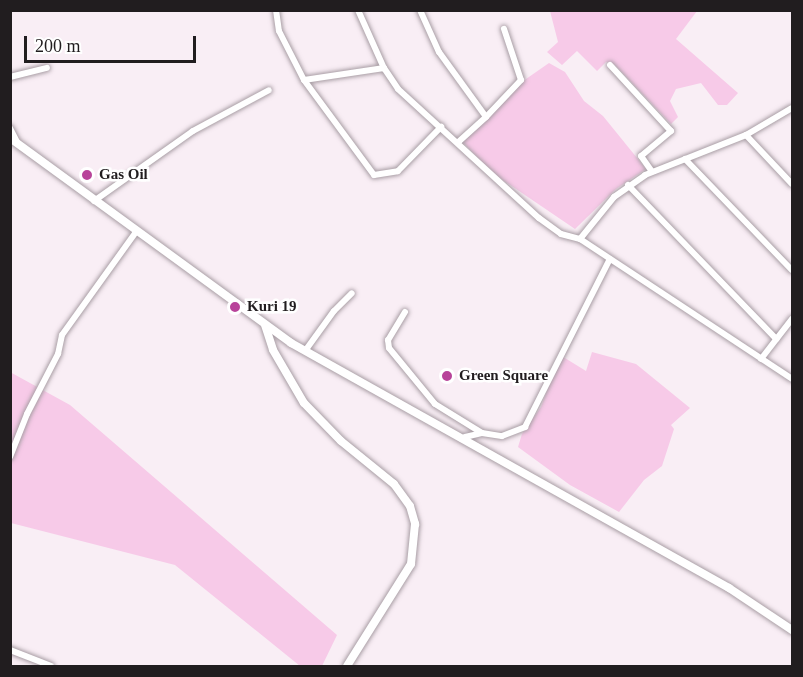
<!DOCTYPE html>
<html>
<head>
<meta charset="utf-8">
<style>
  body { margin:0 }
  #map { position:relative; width:803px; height:677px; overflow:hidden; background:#f9eef5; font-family:"Times New Roman",serif }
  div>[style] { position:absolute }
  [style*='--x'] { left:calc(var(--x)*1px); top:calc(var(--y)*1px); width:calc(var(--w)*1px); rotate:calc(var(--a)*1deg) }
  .green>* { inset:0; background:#f7cae8 }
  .roads { filter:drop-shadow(0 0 2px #a99ea5) drop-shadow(0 0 2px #a99ea5) }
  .minor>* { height:6px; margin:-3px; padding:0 3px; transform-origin:3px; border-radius:3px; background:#fff }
  .major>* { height:8px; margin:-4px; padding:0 4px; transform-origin:4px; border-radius:4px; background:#fff }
  .highway>* { height:8px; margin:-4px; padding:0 4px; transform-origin:4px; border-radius:4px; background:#fff }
  .dots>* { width:16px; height:16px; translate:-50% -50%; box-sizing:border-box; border:3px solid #fff; border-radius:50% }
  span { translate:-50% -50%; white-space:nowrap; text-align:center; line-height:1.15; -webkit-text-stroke:5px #fff; paint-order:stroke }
  .poi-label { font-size:15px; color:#211d1f; font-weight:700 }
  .left { translate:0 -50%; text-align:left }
  .frame { position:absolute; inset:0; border:12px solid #211d1f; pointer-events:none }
  .scale { position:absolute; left:24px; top:36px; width:172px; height:27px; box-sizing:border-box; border:3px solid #211d1f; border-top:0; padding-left:8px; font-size:18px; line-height:21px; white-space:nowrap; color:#211d1f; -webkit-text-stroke:4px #fff; paint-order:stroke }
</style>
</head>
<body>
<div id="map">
  <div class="green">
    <div style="clip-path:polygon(550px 11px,697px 11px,676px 39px,738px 93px,727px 105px,718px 105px,701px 83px,676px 89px,670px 101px,678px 117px,671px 124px,614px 64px,606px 62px,597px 71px,577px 51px,562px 65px,547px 52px,558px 42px)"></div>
    <div style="clip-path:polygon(549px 63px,565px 72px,584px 101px,603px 116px,646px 169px,616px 189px,575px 229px,491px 172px,462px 141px,526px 79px)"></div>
    <div style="clip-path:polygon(592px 352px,636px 364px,690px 408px,671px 425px,674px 429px,662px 466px,644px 480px,619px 512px,570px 485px,518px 447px,522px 434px,541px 407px,560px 355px,586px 371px)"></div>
    <div style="clip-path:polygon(10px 372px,70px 405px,337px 635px,322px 666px,300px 666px,175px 565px,11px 523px)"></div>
  </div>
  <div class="roads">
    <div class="minor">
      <div style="--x:276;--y:10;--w:21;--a:82"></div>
      <div style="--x:279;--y:31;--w:55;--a:63"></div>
      <div style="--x:304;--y:80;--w:118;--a:53.6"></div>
      <div style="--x:374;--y:175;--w:24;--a:-9"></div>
      <div style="--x:398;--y:171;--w:62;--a:-45.7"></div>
      <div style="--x:358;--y:10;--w:64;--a:65.9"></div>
      <div style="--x:384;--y:68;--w:25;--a:56"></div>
      <div style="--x:398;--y:89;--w:191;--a:42.5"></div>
      <div style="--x:539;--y:218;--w:27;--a:36"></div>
      <div style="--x:561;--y:234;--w:20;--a:15"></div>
      <div style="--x:580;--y:239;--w:254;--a:33.4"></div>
      <div style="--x:420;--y:10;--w:46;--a:65.7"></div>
      <div style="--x:439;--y:52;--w:80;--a:54.1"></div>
      <div style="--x:486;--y:117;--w:38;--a:138"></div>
      <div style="--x:610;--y:65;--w:90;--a:47.3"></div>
      <div style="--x:671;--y:131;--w:39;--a:140"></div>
      <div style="--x:641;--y:156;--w:19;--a:55"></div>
      <div style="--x:10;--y:77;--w:38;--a:-14"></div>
      <div style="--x:304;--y:80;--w:81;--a:-8.5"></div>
      <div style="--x:486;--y:117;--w:51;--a:-46.6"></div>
      <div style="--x:521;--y:80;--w:54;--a:-108.4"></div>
      <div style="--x:10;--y:128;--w:16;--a:63"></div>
      <div style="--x:746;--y:135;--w:67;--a:46.8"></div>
      <div style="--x:685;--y:159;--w:154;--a:46.1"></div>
      <div style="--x:628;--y:185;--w:214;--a:46.1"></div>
      <div style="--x:94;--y:201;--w:121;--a:-35.3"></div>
      <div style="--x:193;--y:131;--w:86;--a:-28.3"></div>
      <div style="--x:580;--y:239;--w:54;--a:-51"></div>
      <div style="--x:614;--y:197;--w:38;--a:-35"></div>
      <div style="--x:645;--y:175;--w:109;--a:-21.6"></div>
      <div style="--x:746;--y:135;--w:53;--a:-30.4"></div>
      <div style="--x:405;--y:312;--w:33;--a:121"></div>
      <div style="--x:388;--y:340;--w:8;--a:83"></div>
      <div style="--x:389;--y:348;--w:72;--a:50.6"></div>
      <div style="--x:435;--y:404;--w:55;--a:31.7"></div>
      <div style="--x:305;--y:351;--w:49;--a:-54.1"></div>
      <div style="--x:334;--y:311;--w:25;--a:-45"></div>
      <div style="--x:761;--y:359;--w:51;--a:-52.2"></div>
      <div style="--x:465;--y:437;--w:17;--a:-13"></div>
      <div style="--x:482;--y:433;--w:20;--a:9"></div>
      <div style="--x:502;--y:436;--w:25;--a:-21"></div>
      <div style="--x:525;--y:427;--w:188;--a:-63.2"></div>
      <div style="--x:10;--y:457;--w:46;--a:-68.4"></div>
      <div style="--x:27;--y:414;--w:68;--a:-62.7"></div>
      <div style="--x:58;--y:354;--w:19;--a:-78"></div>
      <div style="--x:62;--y:335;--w:127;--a:-54.3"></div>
      <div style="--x:10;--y:650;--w:44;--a:21.3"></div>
    </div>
    <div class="major">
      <div style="--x:265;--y:325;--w:26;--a:72"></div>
      <div style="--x:273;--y:350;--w:61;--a:59.7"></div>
      <div style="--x:304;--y:403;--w:53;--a:45.8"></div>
      <div style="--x:341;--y:441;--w:68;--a:39.1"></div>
      <div style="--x:394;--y:484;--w:27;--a:54"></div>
      <div style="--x:410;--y:506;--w:19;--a:74"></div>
      <div style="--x:415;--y:524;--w:40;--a:95.7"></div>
      <div style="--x:411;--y:564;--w:120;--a:122.1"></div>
    </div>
    <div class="highway">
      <div style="--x:10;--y:138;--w:348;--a:36.1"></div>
      <div style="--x:291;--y:343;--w:502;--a:29.22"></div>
      <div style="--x:729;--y:588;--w:76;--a:33.7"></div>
    </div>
  </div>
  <div class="dots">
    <div style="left:87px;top:175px;background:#b8439a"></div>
    <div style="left:235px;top:307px;background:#b8439a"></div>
    <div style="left:447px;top:376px;background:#b8439a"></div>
  </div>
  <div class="poi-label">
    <span class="left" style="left:99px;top:175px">Gas Oil</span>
    <span class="left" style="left:247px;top:307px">Kuri 19</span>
    <span class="left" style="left:459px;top:376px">Green Square</span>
  </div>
  <div class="frame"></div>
  <div class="scale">200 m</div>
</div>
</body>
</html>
